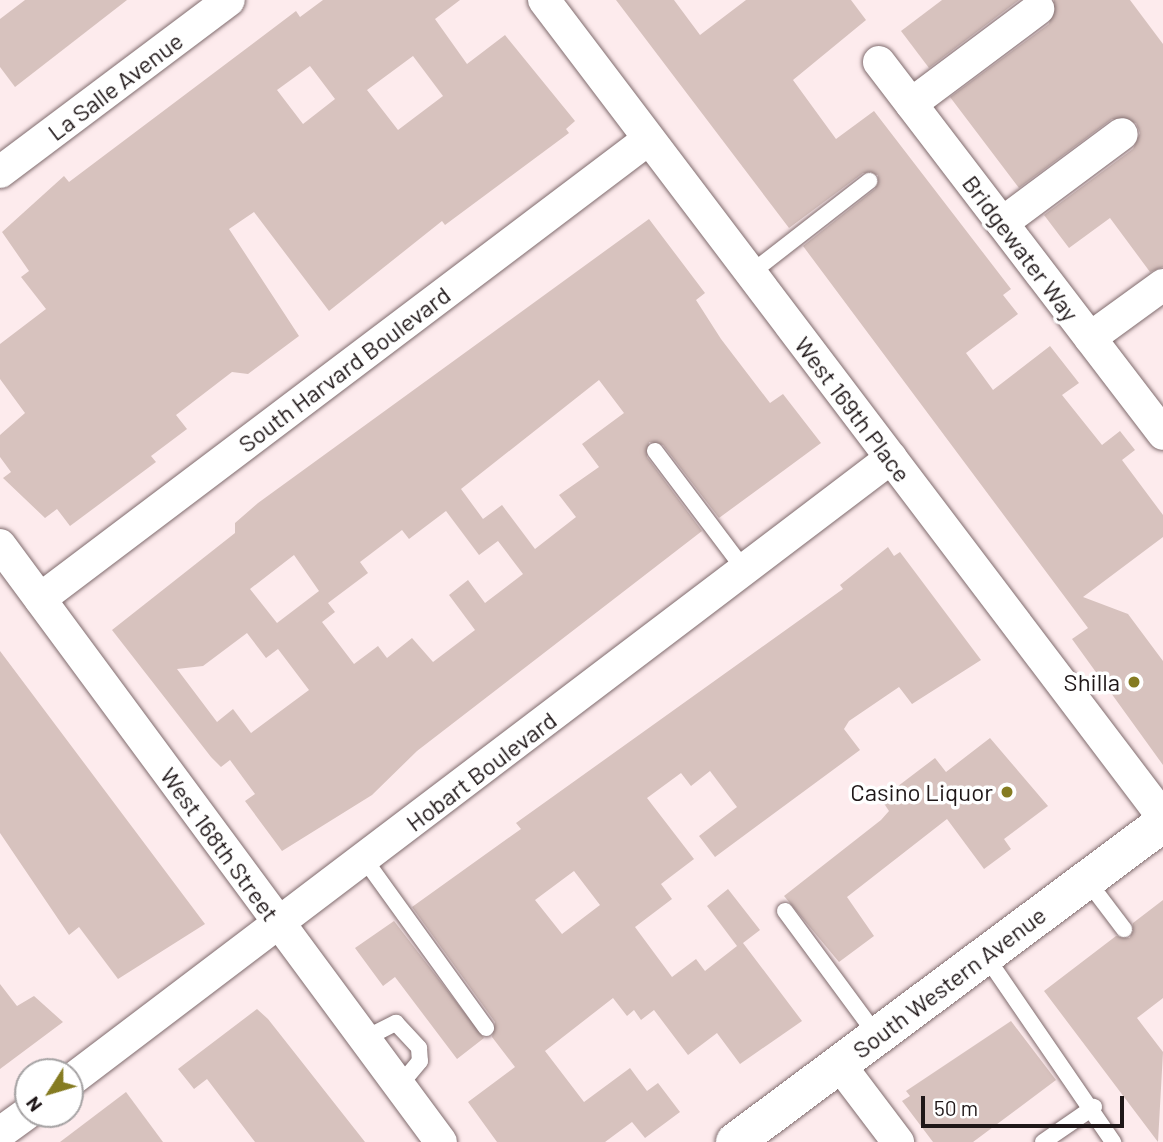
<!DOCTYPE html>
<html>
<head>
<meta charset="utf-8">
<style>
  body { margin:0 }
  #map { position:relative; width:1163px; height:1142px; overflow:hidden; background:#fdebed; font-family:Barlow,sans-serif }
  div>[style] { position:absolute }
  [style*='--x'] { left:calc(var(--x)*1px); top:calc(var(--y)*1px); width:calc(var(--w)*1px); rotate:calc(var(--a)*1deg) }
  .building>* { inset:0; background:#d7c2be }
  .roads { filter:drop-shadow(0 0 2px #806c6e) drop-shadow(0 0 2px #806c6e) }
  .lane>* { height:16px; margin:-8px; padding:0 8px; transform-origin:8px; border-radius:8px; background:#fff }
  .street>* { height:32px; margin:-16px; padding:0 16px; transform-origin:16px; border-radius:16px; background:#fff }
  .primary>* { height:38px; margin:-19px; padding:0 19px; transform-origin:19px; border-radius:19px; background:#fff }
  .dots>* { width:19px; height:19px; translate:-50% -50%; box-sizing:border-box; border:4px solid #fff; border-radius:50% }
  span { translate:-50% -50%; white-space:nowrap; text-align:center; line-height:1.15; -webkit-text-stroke:7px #fff; paint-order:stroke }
  .street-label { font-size:24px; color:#1f1718 }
  .poi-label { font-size:24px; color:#1f1718 }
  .right { translate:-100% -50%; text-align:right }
  .north { position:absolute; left:14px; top:1058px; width:70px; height:70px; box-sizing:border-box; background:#fff; border:2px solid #a5a2a3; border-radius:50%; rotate:233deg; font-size:19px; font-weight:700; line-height:28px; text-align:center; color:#1f1718 }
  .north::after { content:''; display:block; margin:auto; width:24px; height:32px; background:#857b21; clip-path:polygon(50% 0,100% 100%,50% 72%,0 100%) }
  .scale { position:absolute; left:921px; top:1096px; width:203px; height:32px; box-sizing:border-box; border:4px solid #1f1718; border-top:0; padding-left:9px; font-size:21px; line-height:24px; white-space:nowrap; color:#1f1718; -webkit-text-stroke:5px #fff; paint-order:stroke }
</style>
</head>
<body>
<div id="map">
  <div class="building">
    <div style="clip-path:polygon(25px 0,127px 0,15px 87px,0 67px,0 19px)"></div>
    <div style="clip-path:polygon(evenodd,323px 0,460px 0,435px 19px,467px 64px,505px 35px,575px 121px,566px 129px,569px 133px,445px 225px,442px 221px,329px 311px,254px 212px,229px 229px,299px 336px,248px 374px,232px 372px,176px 415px,187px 429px,151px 456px,156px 462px,70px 526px,57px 509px,45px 518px,3px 478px,11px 472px,0 457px,0 435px,25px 413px,0 379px,0 344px,46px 309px,21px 277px,29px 271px,2px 232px,64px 176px,69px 182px,296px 11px,300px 17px,323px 0,413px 56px,443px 96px,398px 130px,367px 90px,413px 56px,323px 0,310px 66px,335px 99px,303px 124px,277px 90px,310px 66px)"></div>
    <div style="clip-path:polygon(616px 0,674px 0,700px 35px,746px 0,851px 0,866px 20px,793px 80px,836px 139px,874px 111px,1011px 289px,1003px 295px,1018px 314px,966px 353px,993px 390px,1050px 346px,1079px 383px,1062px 395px,1102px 445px,1120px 431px,1135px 450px,1122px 460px,1163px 515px,1163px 537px,1083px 597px,1128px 614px,1163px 661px,1163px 765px,1072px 639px,1088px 628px,803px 246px,875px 189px,878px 175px,863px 173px,789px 228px)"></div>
    <div style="clip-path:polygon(942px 0,1019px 0,929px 68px,901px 31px)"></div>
    <div style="clip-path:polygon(1054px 0,1130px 0,1163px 44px,1163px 267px,1150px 272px,1110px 218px,1069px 248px,1044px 215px,1133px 149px,1140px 133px,1136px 123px,1112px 119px,1019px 188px,950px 97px,1049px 24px)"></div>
    <div style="clip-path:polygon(evenodd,649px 219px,705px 293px,696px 300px,721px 339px,770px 403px,783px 394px,821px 443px,719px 518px,663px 445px,649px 442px,647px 457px,702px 531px,417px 751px,372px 795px,282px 851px,245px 801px,255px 794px,230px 760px,221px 767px,211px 757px,112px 630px,235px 533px,235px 523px,258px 503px,649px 219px,599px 380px,624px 413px,582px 444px,599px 467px,559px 495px,576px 517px,535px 549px,502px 505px,483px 519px,461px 489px,599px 380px,649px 219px,446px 511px,479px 555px,498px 541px,523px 574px,485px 603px,468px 580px,449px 595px,475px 630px,433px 662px,412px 638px,387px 658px,378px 646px,354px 664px,322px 622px,335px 612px,328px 603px,368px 573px,360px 562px,402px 530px,409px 539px,446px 511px,649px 219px,294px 555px,319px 591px,277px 623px,250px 589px,294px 555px,649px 219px,247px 633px,266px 658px,278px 649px,309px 690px,251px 733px,233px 709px,217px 722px,177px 669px,203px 666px,247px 633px)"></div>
    <div style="clip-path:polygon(evenodd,888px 547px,894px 556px,900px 552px,981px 660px,912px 704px,899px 687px,849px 721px,844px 729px,860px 750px,715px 857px,699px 836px,737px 807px,710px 771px,691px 786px,681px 773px,647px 798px,694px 859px,661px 884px,672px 899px,635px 927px,672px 977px,696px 959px,705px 971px,737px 946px,707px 906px,728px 889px,760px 930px,743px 943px,802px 1021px,740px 1064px,717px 1033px,688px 1055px,654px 1010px,641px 1020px,634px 1010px,627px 1016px,613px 998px,545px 1051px,584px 1102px,630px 1068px,647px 1091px,658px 1083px,680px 1112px,645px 1138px,632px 1122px,605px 1142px,497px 1142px,468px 1102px,515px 1067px,492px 1037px,495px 1022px,412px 907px,521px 829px,516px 823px,843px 589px,840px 585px,888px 547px,574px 871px,600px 905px,562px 934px,535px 900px,574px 871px)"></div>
    <div style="clip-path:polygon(0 651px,205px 924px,118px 979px,79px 927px,69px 935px,0 833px)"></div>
    <div style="clip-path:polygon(990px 738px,1048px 806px,1004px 839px,1011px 849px,984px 869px,947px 819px,847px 897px,874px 936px,839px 962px,784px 896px,881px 820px,889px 811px,881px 799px,935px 758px,946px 772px)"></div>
    <div style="clip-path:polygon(1163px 900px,1163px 998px,1137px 1018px,1163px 1052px,1158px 1142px,1044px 991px,1116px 936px,1130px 938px,1133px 923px)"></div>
    <div style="clip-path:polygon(394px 921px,484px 1038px,457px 1059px,395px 977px,383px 986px,355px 948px)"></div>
    <div style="clip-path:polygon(0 984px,17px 1006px,34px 996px,63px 1022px,0 1069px)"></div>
    <div style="clip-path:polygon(257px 1009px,268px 1019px,365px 1142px,255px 1142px,207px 1079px,194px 1089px,178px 1069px)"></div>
    <div style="clip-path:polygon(1011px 1021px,1056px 1080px,973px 1142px,933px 1142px,902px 1101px,910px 1096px,906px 1091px)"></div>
    <div style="clip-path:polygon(126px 1092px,163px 1142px,60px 1142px)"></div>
  </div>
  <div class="roads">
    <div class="lane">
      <div style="--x:751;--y:273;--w:150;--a:-37.9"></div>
      <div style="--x:655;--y:451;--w:148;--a:53"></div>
      <div style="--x:365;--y:860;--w:207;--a:54.2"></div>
      <div style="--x:1086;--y:879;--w:63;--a:52.8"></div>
      <div style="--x:785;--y:911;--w:155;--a:53.6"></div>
      <div style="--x:985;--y:955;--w:227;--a:55.6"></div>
      <div style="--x:364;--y:1039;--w:36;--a:-27"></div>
      <div style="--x:396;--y:1023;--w:34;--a:47"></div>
      <div style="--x:419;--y:1048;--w:13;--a:86"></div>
      <div style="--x:420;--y:1061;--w:33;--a:130"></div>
      <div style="--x:1043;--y:1142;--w:62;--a:-34.5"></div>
    </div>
    <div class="street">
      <div style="--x:544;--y:0;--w:1025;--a:52.85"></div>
      <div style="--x:879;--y:62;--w:468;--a:52.6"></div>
      <div style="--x:911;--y:104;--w:159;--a:-36.8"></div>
      <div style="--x:0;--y:172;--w:286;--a:-36.9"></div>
      <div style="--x:1002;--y:223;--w:149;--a:-36.6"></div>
      <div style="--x:1090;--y:338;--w:90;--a:-36"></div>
      <div style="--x:0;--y:545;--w:742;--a:53.55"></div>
      <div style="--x:40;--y:599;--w:763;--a:-37.07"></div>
      <div style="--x:839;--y:1064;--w:98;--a:52.9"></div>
      <div style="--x:70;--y:1081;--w:1031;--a:-37.19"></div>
      <div style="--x:0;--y:1133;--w:34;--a:-36"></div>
    </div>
    <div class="primary">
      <div style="--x:735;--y:1142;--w:534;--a:-36.7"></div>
    </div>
  </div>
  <div class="dots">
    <div style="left:1134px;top:682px;background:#857b21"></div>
    <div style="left:1007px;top:792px;background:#857b21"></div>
  </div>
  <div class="street-label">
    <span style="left:115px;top:86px;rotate:-37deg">La Salle Avenue</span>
    <span style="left:1021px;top:248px;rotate:53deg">Bridgewater Way</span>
    <span style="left:344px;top:369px;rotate:-37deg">South Harvard Boulevard</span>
    <span style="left:853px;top:409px;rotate:53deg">West 169th Place</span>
    <span style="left:481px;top:771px;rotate:-37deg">Hobart Boulevard</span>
    <span style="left:220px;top:844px;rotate:54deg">West 168th Street</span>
    <span style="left:949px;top:982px;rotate:-37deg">South Western Avenue</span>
  </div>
  <div class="poi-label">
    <span class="right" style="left:1120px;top:682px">Shilla</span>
    <span class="right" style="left:993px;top:792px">Casino Liquor</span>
  </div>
  <div class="north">N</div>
  <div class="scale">50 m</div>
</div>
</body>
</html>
